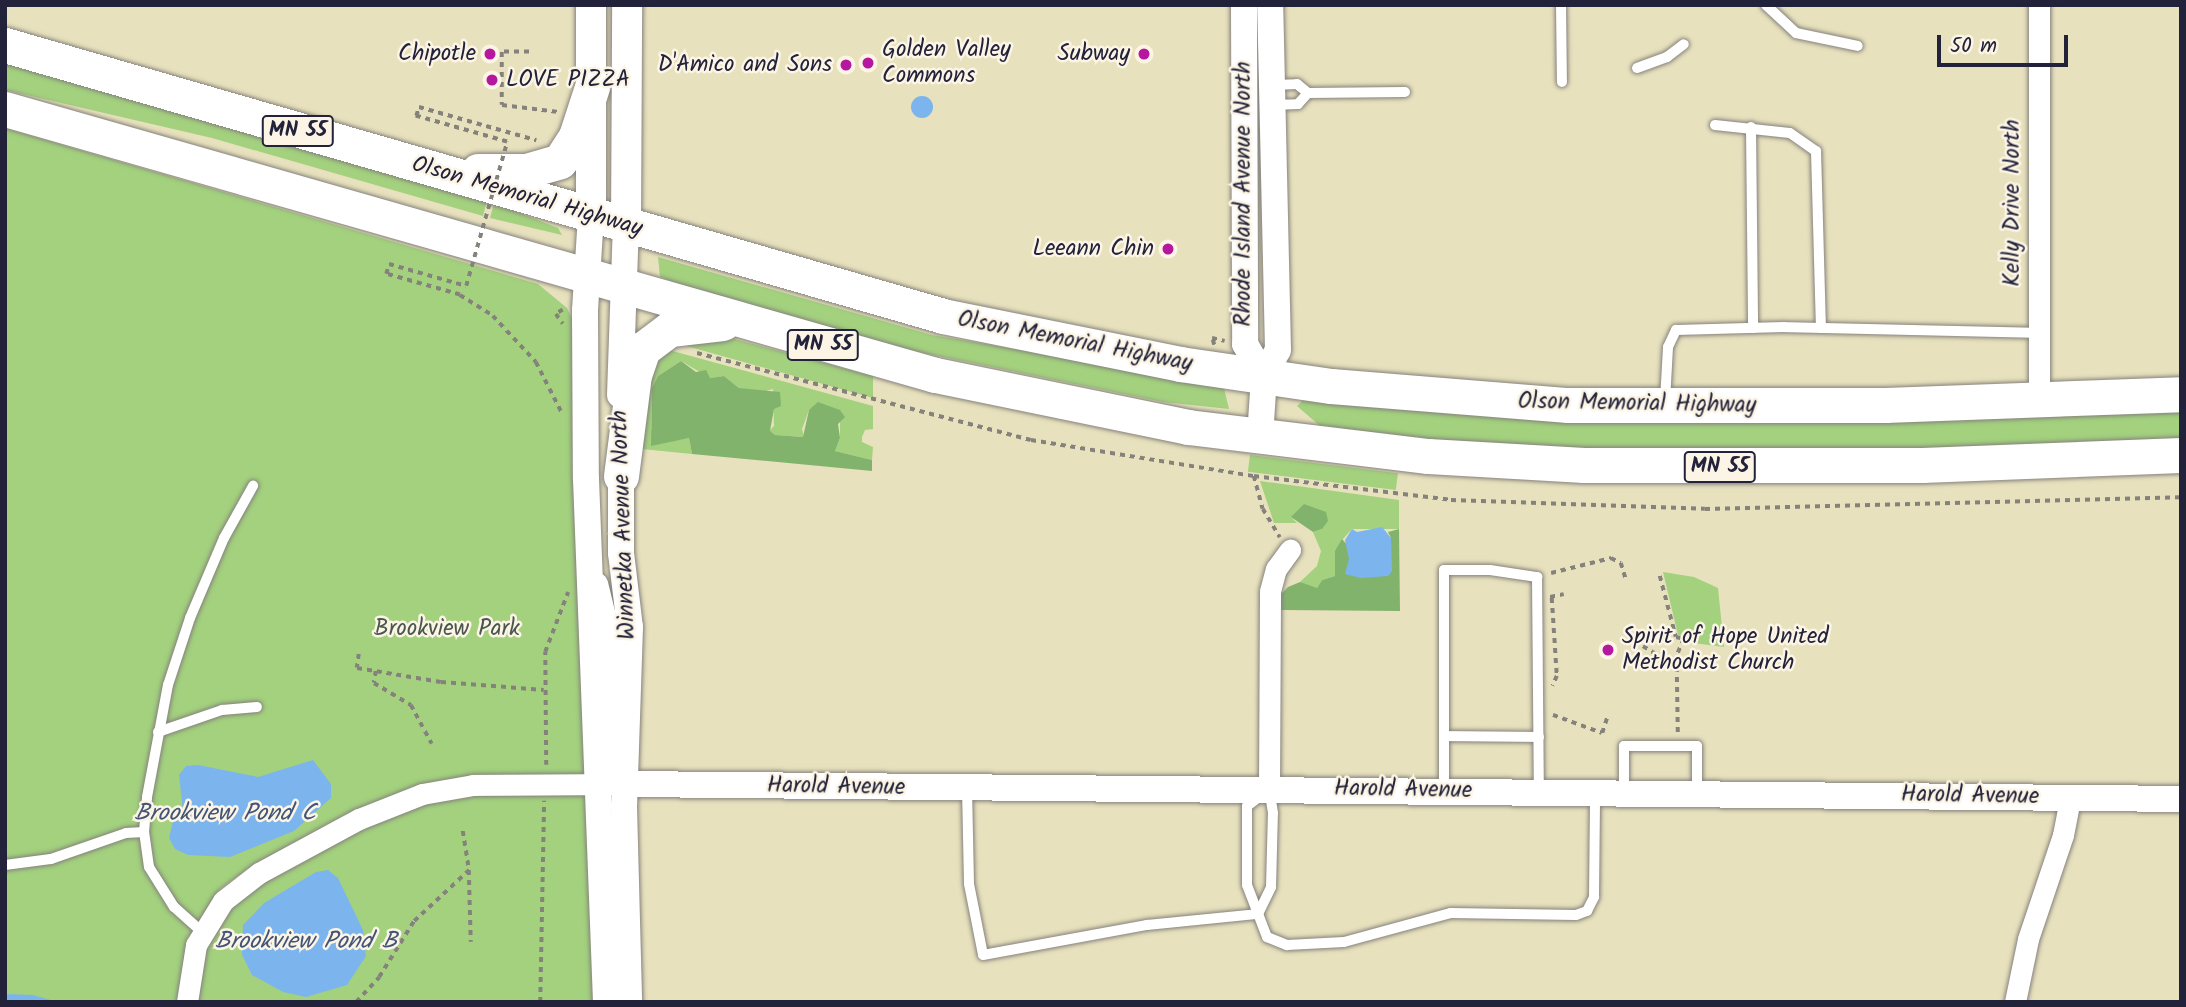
<!DOCTYPE html>
<html>
<head>
<meta charset="utf-8">
<style>
  body { margin:0 }
  #map { position:relative; width:2186px; height:1007px; overflow:hidden; background:#e8e1be; font-family:Kalam,sans-serif }
  div>[style] { position:absolute }
  [style*='--x'] { left:calc(var(--x)*1px); top:calc(var(--y)*1px); width:calc(var(--w)*1px); rotate:calc(var(--a)*1deg) }
  .green>* { inset:0; background:#a3d17e; transform-origin:0 0 }
  .forest>* { inset:0; background:#82b36d }
  .water>* { inset:0; background:#7cb5ed }
  .round { border-radius:50% }
  .path>* { height:3.5px; margin-top:-1.75px; transform-origin:0; background:repeating-linear-gradient(90deg,#85827c 0 5px,transparent 0 10px) }
  .roads { filter:drop-shadow(0 0 2px #85827c) drop-shadow(0 0 2px #85827c) }
  .service>* { height:10px; margin:-5px; padding:0 5px; transform-origin:5px; border-radius:5px; background:#fff }
  .minor>* { height:21px; margin:-10.5px; padding:0 10.5px; transform-origin:10.5px; border-radius:10.5px; background:#fff }
  .tertiary>* { height:26px; margin:-13px; padding:0 13px; transform-origin:13px; border-radius:13px; background:#fff }
  .secondary>* { height:30px; margin:-15px; padding:0 15px; transform-origin:15px; border-radius:15px; background:#fff }
  .trunk>* { height:35px; margin:-17.5px; padding:0 17.5px; transform-origin:17.5px; border-radius:17.5px; background:#fff }
  .path-bridge>* { height:3.5px; margin-top:-1.75px; transform-origin:0; background:repeating-linear-gradient(90deg,#85827c 0 5px,transparent 0 10px) }
  .dots>* { width:19px; height:19px; translate:-50% -50%; box-sizing:border-box; border:4px solid #fcf5e5; border-radius:50% }
  span { translate:-50% -50%; white-space:nowrap; text-align:center; line-height:1.15; -webkit-text-stroke:5px #fcf5e5; paint-order:stroke }
  .shield-label span { padding:2px 5px; background:#fcf5e5; border:2px solid; border-radius:5px; -webkit-text-stroke-width:0 }
  .shield-label { font-size:21px; color:#22223b; font-weight:700 }
  .poi-label { font-size:23px; color:#22223b }
  .left { translate:0 -50%; text-align:left }
  .right { translate:-100% -50%; text-align:right }
  .street-label { font-size:23px; color:#22223b }
  .park-label { font-size:23px; color:#49574f }
  .water-label { font-size:24px; color:#425579; font-style:italic }
  .frame { position:absolute; inset:0; border:7px solid #22223b; pointer-events:none }
  .scale { position:absolute; left:1937px; top:35px; width:131px; height:32px; box-sizing:border-box; border:4px solid #22223b; border-top:0; padding-left:9px; font-size:21px; line-height:24px; white-space:nowrap; color:#22223b; -webkit-text-stroke:5px #fcf5e5; paint-order:stroke }
</style>
</head>
<body>
<div id="map">
  <div class="green">
    <div style="clip-path:polygon(5px 61px,487px 200px,483px 216px,212px 138px,5px 90px)"></div>
    <div style="clip-path:polygon(5px 128px,538px 284px,567px 308px,572px 319px,600px 1002px,198px 1002px,204px 947px,229px 906px,346px 814px,250px 867px,220px 889px,187px 939px,177px 1002px,5px 1002px)"></div>
    <div style="clip-path:polygon(494px 203px,558px 228px,562px 235px,490px 218px)"></div>
    <div style="clip-path:polygon(658px 257px,932px 335px,1223px 384px,1229px 409px,1163px 402px,894px 347px,679px 284px,660px 277px)"></div>
    <div style="clip-path:polygon(708px 332px,873px 376px,873px 398px,672px 342px)"></div>
    <div style="clip-path:polygon(669px 350px,873px 406px,873px 429px,865px 430px,862px 437px,862px 442px,873px 447px,872px 460px,835px 451px,840px 438px,840px 410px,809px 410px,802px 429px,804px 437px,775px 435px,769px 431px,774px 426px,773px 389px,758px 393px,739px 388px,724px 376px,710px 378px,681px 361px,658px 376px,652px 388px,651px 430px,670px 441px,689px 438px,692px 454px,642px 449px,644px 372px)"></div>
    <div style="clip-path:polygon(1306px 397px,2181px 406px,2181px 443px,1965px 452px,1503px 450px,1320px 426px,1297px 406px)"></div>
    <div style="left:1250px;top:455px;width:149px;height:17px;rotate:7deg"></div>
    <div style="clip-path:polygon(1260px 481px,1399px 500px,1399px 529px,1352px 529px,1342px 540px,1335px 576px,1322px 580px,1317px 588px,1308px 588px,1300px 582px,1317px 566px,1321px 551px,1313px 532px,1322px 529px,1291px 517px,1297px 523px,1274px 523px)"></div>
    <div style="clip-path:polygon(1663px 572px,1694px 577px,1718px 588px,1724px 647px,1686px 642px,1686px 637px,1678px 635px)"></div>
  </div>
  <div class="forest">
    <div style="clip-path:polygon(681px 361px,696px 372px,706px 370px,710px 378px,724px 376px,739px 388px,780px 392px,781px 406px,774px 409px,770px 431px,775px 435px,803px 437px,809px 410px,818px 402px,840px 410px,845px 417px,838px 424px,840px 438px,835px 451px,872px 460px,872px 471px,692px 454px,689px 438px,651px 446px,652px 388px,658px 376px)"></div>
    <div style="clip-path:polygon(1304px 504px,1326px 512px,1328px 521px,1322px 529px,1313px 532px,1291px 517px)"></div>
    <div style="clip-path:polygon(1399px 529px,1400px 611px,1281px 610px,1281px 594px,1288px 587px,1300px 582px,1317px 588px,1322px 580px,1335px 576px,1335px 551px,1342px 539px,1349px 547px,1349px 559px,1391px 538px,1388px 532px)"></div>
  </div>
  <div class="water">
    <div class="round" style="left:911px;top:96px;width:22px;height:22px"></div>
    <div style="clip-path:polygon(1382px 527px,1391px 538px,1392px 571px,1388px 576px,1361px 578px,1345px 574px,1349px 559px,1345px 540px,1352px 529px,1357px 532px)"></div>
    <div style="clip-path:polygon(313px 760px,331px 784px,331px 798px,294px 831px,230px 857px,188px 855px,175px 849px,169px 838px,174px 817px,183px 811px,179px 775px,186px 766px,198px 765px,258px 777px)"></div>
    <div style="clip-path:polygon(328px 870px,338px 878px,363px 930px,366px 956px,347px 985px,306px 997px,283px 992px,252px 975px,242px 955px,243px 925px,264px 903px,316px 872px)"></div>
    <div style="clip-path:polygon(5px 994px,33px 995px,58px 1002px,5px 1002px)"></div>
  </div>
  <div class="path">
    <div style="--x:529;--y:52;--w:27;--a:180"></div>
    <div style="--x:502;--y:52;--w:53;--a:90"></div>
    <div style="--x:502;--y:105;--w:57;--a:7"></div>
    <div style="--x:460;--y:295;--w:39;--a:32"></div>
    <div style="--x:493;--y:316;--w:63;--a:46.9"></div>
    <div style="--x:536;--y:362;--w:59;--a:63"></div>
    <div style="--x:563;--y:310;--w:8;--a:150"></div>
    <div style="--x:556;--y:314;--w:12;--a:55"></div>
    <div style="--x:1214;--y:345;--w:7;--a:-106"></div>
    <div style="--x:1212;--y:338;--w:13;--a:13"></div>
    <div style="--x:697;--y:353;--w:345;--a:14.6"></div>
    <div style="--x:1031;--y:440;--w:226;--a:9.2"></div>
    <div style="--x:1254;--y:476;--w:198;--a:6.9"></div>
    <div style="--x:1451;--y:500;--w:254;--a:2"></div>
    <div style="--x:1705;--y:509;--w:476;--a:-1.4"></div>
    <div style="--x:1254;--y:476;--w:34;--a:75"></div>
    <div style="--x:1263;--y:509;--w:33;--a:59"></div>
    <div style="--x:1551;--y:573;--w:62;--a:-14"></div>
    <div style="--x:1611;--y:558;--w:11;--a:27"></div>
    <div style="--x:1621;--y:563;--w:17;--a:73"></div>
    <div style="--x:1660;--y:576;--w:63;--a:75.3"></div>
    <div style="--x:1676;--y:637;--w:8;--a:14"></div>
    <div style="--x:1684;--y:639;--w:26;--a:113"></div>
    <div style="--x:1550;--y:597;--w:14;--a:-12"></div>
    <div style="--x:1552;--y:598;--w:78;--a:86.3"></div>
    <div style="--x:1557;--y:676;--w:11;--a:112"></div>
    <div style="--x:1643;--y:646;--w:40;--a:32"></div>
    <div style="--x:1677;--y:667;--w:66;--a:89.1"></div>
    <div style="--x:359;--y:654;--w:14;--a:98"></div>
    <div style="--x:357;--y:668;--w:85;--a:9.5"></div>
    <div style="--x:441;--y:682;--w:103;--a:4.4"></div>
    <div style="--x:376;--y:671;--w:12;--a:99"></div>
    <div style="--x:374;--y:683;--w:43;--a:30.7"></div>
    <div style="--x:411;--y:705;--w:44;--a:61.7"></div>
    <div style="--x:1553;--y:715;--w:52;--a:20.2"></div>
    <div style="--x:1602;--y:733;--w:16;--a:-72"></div>
    <div style="--x:546;--y:765;--w:113;--a:-90.5"></div>
    <div style="--x:545;--y:652;--w:64;--a:-69"></div>
    <div style="--x:463;--y:831;--w:39;--a:81"></div>
    <div style="--x:469;--y:870;--w:72;--a:88.4"></div>
    <div style="--x:356;--y:1002;--w:34;--a:-47"></div>
    <div style="--x:379;--y:977;--w:66;--a:-58"></div>
    <div style="--x:414;--y:921;--w:75;--a:-42.8"></div>
    <div style="--x:540;--y:1002;--w:201;--a:-88.9"></div>
  </div>
  <div class="roads">
    <div class="service">
      <div style="--x:1561;--y:5;--w:77;--a:89.3"></div>
      <div style="--x:1766;--y:5;--w:41;--a:43"></div>
      <div style="--x:1796;--y:33;--w:63;--a:11.8"></div>
      <div style="--x:1637;--y:68;--w:32;--a:-20"></div>
      <div style="--x:1667;--y:57;--w:21;--a:-37"></div>
      <div style="--x:1272;--y:85;--w:25;--a:-2"></div>
      <div style="--x:1297;--y:84;--w:14;--a:39"></div>
      <div style="--x:1308;--y:93;--w:97;--a:-0.6"></div>
      <div style="--x:1273;--y:105;--w:25;--a:-2"></div>
      <div style="--x:1298;--y:104;--w:15;--a:-48"></div>
      <div style="--x:1715;--y:125;--w:75;--a:6.1"></div>
      <div style="--x:1790;--y:133;--w:32;--a:35"></div>
      <div style="--x:1816;--y:151;--w:177;--a:88.4"></div>
      <div style="--x:1751;--y:127;--w:201;--a:89.4"></div>
      <div style="--x:1665;--y:401;--w:54;--a:-86.8"></div>
      <div style="--x:1668;--y:347;--w:19;--a:-65"></div>
      <div style="--x:1676;--y:330;--w:108;--a:-1.6"></div>
      <div style="--x:1784;--y:327;--w:255;--a:1.3"></div>
      <div style="--x:158;--y:732;--w:68;--a:-19"></div>
      <div style="--x:222;--y:710;--w:35;--a:-5"></div>
      <div style="--x:1444;--y:736;--w:95;--a:0.6"></div>
      <div style="--x:967;--y:788;--w:96;--a:88.8"></div>
      <div style="--x:969;--y:884;--w:72;--a:78.8"></div>
      <div style="--x:983;--y:955;--w:167;--a:-10.4"></div>
      <div style="--x:1147;--y:925;--w:112;--a:-5.7"></div>
      <div style="--x:1444;--y:790;--w:220;--a:-90"></div>
      <div style="--x:1444;--y:570;--w:46;--a:0"></div>
      <div style="--x:1490;--y:570;--w:48;--a:8.5"></div>
      <div style="--x:1537;--y:577;--w:214;--a:89.5"></div>
      <div style="--x:1624;--y:792;--w:46;--a:-90"></div>
      <div style="--x:1624;--y:746;--w:73;--a:0"></div>
      <div style="--x:1697;--y:746;--w:47;--a:90"></div>
      <div style="--x:5;--y:865;--w:46;--a:-7.4"></div>
      <div style="--x:51;--y:859;--w:79;--a:-19.1"></div>
      <div style="--x:126;--y:833;--w:18;--a:-3"></div>
      <div style="--x:1258;--y:914;--w:30;--a:-64"></div>
      <div style="--x:1271;--y:887;--w:74;--a:-88.5"></div>
      <div style="--x:1273;--y:813;--w:24;--a:-99"></div>
      <div style="--x:1269;--y:789;--w:28;--a:142"></div>
      <div style="--x:1247;--y:806;--w:79;--a:90"></div>
      <div style="--x:1247;--y:885;--w:56;--a:69"></div>
      <div style="--x:1267;--y:937;--w:22;--a:22"></div>
      <div style="--x:1287;--y:945;--w:57;--a:-3"></div>
      <div style="--x:1344;--y:942;--w:111;--a:-15.2"></div>
      <div style="--x:1451;--y:913;--w:125;--a:0.9"></div>
      <div style="--x:1576;--y:915;--w:12;--a:-20"></div>
      <div style="--x:1587;--y:911;--w:16;--a:-63"></div>
      <div style="--x:1594;--y:897;--w:104;--a:-89.4"></div>
      <div style="--x:201;--y:931;--w:36;--a:-138"></div>
      <div style="--x:174;--y:907;--w:47;--a:-122"></div>
      <div style="--x:149;--y:867;--w:35;--a:-98"></div>
      <div style="--x:144;--y:832;--w:35;--a:-85"></div>
      <div style="--x:147;--y:797;--w:114;--a:-79.4"></div>
      <div style="--x:168;--y:685;--w:71;--a:-71.8"></div>
      <div style="--x:190;--y:618;--w:87;--a:-67"></div>
      <div style="--x:224;--y:538;--w:60;--a:-60.9"></div>
    </div>
    <div class="minor">
      <div style="--x:2039;--y:401;--w:396;--a:-90"></div>
      <div style="--x:597;--y:583;--w:42;--a:76.3"></div>
      <div style="--x:607;--y:624;--w:152;--a:86.2"></div>
      <div style="--x:1269;--y:789;--w:198;--a:-89.7"></div>
      <div style="--x:1270;--y:591;--w:23;--a:-75"></div>
      <div style="--x:1276;--y:569;--w:24;--a:-54"></div>
      <div style="--x:187;--y:1002;--w:58;--a:-81"></div>
      <div style="--x:196;--y:945;--w:52;--a:-58.5"></div>
      <div style="--x:223;--y:901;--w:46;--a:-37.9"></div>
      <div style="--x:259;--y:873;--w:114;--a:-28.4"></div>
      <div style="--x:359;--y:819;--w:68;--a:-21.6"></div>
      <div style="--x:422;--y:794;--w:52;--a:-10"></div>
      <div style="--x:473;--y:785;--w:140;--a:-0.4"></div>
      <div style="--x:2015;--y:1002;--w:64;--a:-78.3"></div>
      <div style="--x:2028;--y:939;--w:110;--a:-71.4"></div>
      <div style="--x:2063;--y:835;--w:38;--a:-79"></div>
    </div>
    <div class="tertiary">
      <div style="--x:1244;--y:5;--w:339;--a:89.8"></div>
      <div style="--x:1245;--y:344;--w:38;--a:60"></div>
      <div style="--x:591;--y:215;--w:96;--a:93.6"></div>
      <div style="--x:585;--y:311;--w:168;--a:89.7"></div>
      <div style="--x:586;--y:479;--w:523;--a:87.81"></div>
      <div style="--x:620;--y:395;--w:169;--a:-88"></div>
      <div style="--x:1260;--y:437;--w:60;--a:-86.2"></div>
      <div style="--x:1264;--y:377;--w:30;--a:-63"></div>
      <div style="--x:1278;--y:350;--w:345;--a:-91.3"></div>
      <div style="--x:621;--y:458;--w:95;--a:90"></div>
      <div style="--x:621;--y:553;--w:75;--a:83.1"></div>
      <div style="--x:630;--y:627;--w:179;--a:91.9"></div>
      <div style="--x:624;--y:806;--w:196;--a:88.5"></div>
      <div style="--x:626;--y:784;--w:1555;--a:0.55"></div>
    </div>
    <div class="secondary">
      <div style="--x:591;--y:5;--w:210;--a:90"></div>
      <div style="--x:626;--y:226;--w:221;--a:-89.7"></div>
    </div>
    <div class="trunk">
      <div style="--x:5;--y:45;--w:976;--a:16.11"></div>
      <div style="--x:943;--y:316;--w:242;--a:11.4"></div>
      <div style="--x:1180;--y:364;--w:153;--a:8.3"></div>
      <div style="--x:1331;--y:386;--w:238;--a:4.6"></div>
      <div style="--x:1568;--y:405;--w:317;--a:0"></div>
      <div style="--x:1885;--y:405;--w:296;--a:-2.1"></div>
      <div style="--x:5;--y:109;--w:967;--a:15.96"></div>
      <div style="--x:935;--y:375;--w:258;--a:11.6"></div>
      <div style="--x:1188;--y:427;--w:242;--a:6.9"></div>
      <div style="--x:1428;--y:456;--w:156;--a:3.3"></div>
      <div style="--x:1584;--y:465;--w:338;--a:0"></div>
      <div style="--x:1922;--y:465;--w:259;--a:-2.2"></div>
      <div style="--x:478;--y:171;--w:48;--a:0"></div>
      <div style="--x:526;--y:171;--w:35;--a:-16"></div>
      <div style="--x:560;--y:161;--w:30;--a:-57"></div>
      <div style="--x:576;--y:136;--w:52;--a:-71.9"></div>
      <div style="--x:621;--y:476;--w:102;--a:-82.7"></div>
      <div style="--x:634;--y:375;--w:28;--a:-71"></div>
      <div style="--x:643;--y:349;--w:34;--a:-37"></div>
      <div style="--x:670;--y:329;--w:53;--a:-6.5"></div>
    </div>
  </div>
  <div class="path-bridge">
    <div style="--x:460;--y:295;--w:77;--a:-164.2"></div>
    <div style="--x:386;--y:274;--w:10;--a:-73"></div>
    <div style="--x:389;--y:264;--w:80;--a:15.9"></div>
    <div style="--x:466;--y:286;--w:150;--a:-74.1"></div>
    <div style="--x:507;--y:142;--w:95;--a:-164.1"></div>
    <div style="--x:416;--y:116;--w:9;--a:-72"></div>
    <div style="--x:419;--y:107;--w:122;--a:15.8"></div>
  </div>
  <div class="dots">
    <div style="left:490px;top:54px;background:#b5179e"></div>
    <div style="left:1144px;top:54px;background:#b5179e"></div>
    <div style="left:868px;top:63px;background:#b5179e"></div>
    <div style="left:846px;top:65px;background:#b5179e"></div>
    <div style="left:492px;top:80px;background:#b5179e"></div>
    <div style="left:1168px;top:249px;background:#b5179e"></div>
    <div style="left:1608px;top:650px;background:#b5179e"></div>
  </div>
  <div class="shield-label">
    <span style="left:298px;top:131px">MN 55</span>
    <span style="left:823px;top:345px">MN 55</span>
    <span style="left:1720px;top:467px">MN 55</span>
  </div>
  <div class="poi-label">
    <span class="left" style="left:882px;top:63px">Golden Valley<br>Commons</span>
    <span class="right" style="left:476px;top:54px">Chipotle</span>
    <span class="right" style="left:1130px;top:54px">Subway</span>
    <span class="right" style="left:832px;top:65px">D'Amico and Sons</span>
    <span class="left" style="left:506px;top:80px">LOVE PIZZA</span>
    <span class="right" style="left:1154px;top:249px">Leeann Chin</span>
    <span class="left" style="left:1622px;top:650px">Spirit of Hope United<br>Methodist Church</span>
  </div>
  <div class="street-label">
    <span style="left:1244px;top:194px;rotate:-90deg">Rhode Island Avenue North</span>
    <span style="left:527px;top:197px;rotate:16deg">Olson Memorial Highway</span>
    <span style="left:2013px;top:203px;rotate:-90deg">Kelly Drive North</span>
    <span style="left:1075px;top:342px;rotate:11deg">Olson Memorial Highway</span>
    <span style="left:1637px;top:404px;rotate:1deg">Olson Memorial Highway</span>
    <span style="left:624px;top:525px;rotate:-92deg">Winnetka Avenue North</span>
    <span style="left:836px;top:787px;rotate:1deg">Harold Avenue</span>
    <span style="left:1403px;top:790px;rotate:1deg">Harold Avenue</span>
    <span style="left:1970px;top:796px;rotate:1deg">Harold Avenue</span>
  </div>
  <div class="park-label">
    <span style="left:447px;top:629px">Brookview Park</span>
  </div>
  <div class="water-label">
    <span style="left:225px;top:814px">Brookview Pond C</span>
    <span style="left:306px;top:942px">Brookview Pond B</span>
  </div>
  <div class="frame"></div>
  <div class="scale">50 m</div>
</div>
</body>
</html>
